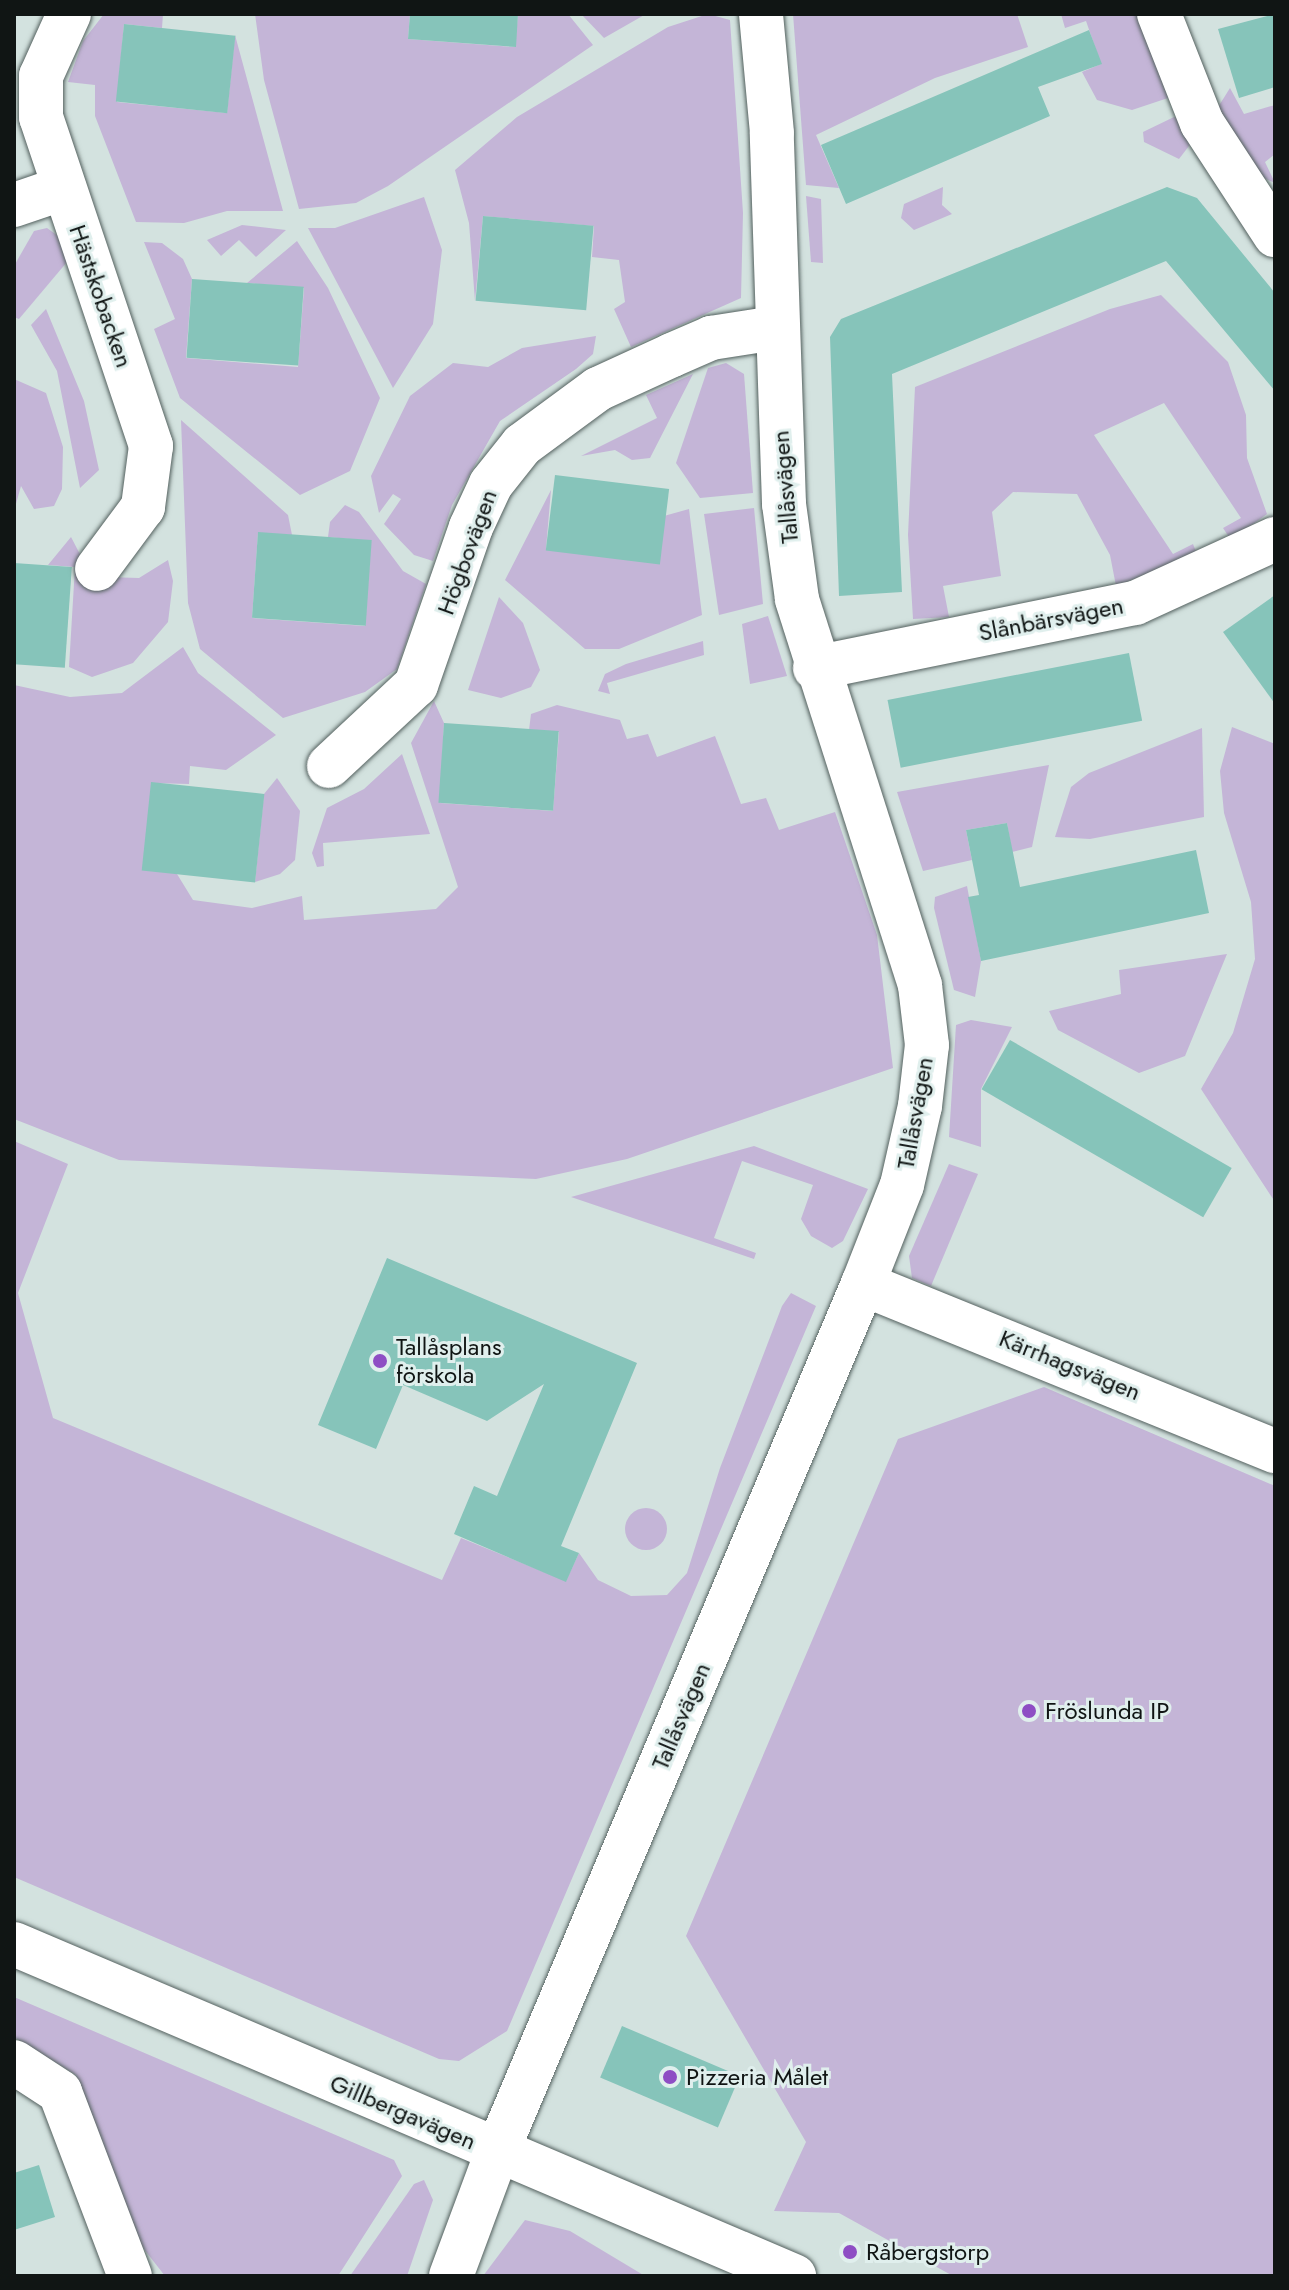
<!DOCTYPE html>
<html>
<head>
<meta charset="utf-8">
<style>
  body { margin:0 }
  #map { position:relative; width:1289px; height:2290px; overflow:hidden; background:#d3e2df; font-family:Jost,sans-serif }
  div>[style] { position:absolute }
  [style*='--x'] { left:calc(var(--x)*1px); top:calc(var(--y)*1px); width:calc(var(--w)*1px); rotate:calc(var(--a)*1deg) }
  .green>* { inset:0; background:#c4b5d7 }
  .round { border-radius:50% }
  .building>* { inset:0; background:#86c4ba; transform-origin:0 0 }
  .roads { filter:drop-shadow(0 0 2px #54615f) drop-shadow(0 0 2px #54615f) }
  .minor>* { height:44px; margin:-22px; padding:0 22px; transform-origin:22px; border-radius:22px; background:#fff }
  .dots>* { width:22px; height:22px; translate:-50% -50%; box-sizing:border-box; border:4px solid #e0efed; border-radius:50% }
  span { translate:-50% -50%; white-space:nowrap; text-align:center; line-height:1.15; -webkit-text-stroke:6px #e0efed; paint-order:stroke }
  .street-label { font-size:24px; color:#101514 }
  .poi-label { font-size:24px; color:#101514 }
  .left { translate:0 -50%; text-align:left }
  .frame { position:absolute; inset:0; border:16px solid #101514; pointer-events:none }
</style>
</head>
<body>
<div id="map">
  <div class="green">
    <div style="clip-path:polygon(104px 14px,163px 14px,162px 28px,124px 24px,117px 102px,227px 113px,235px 35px,283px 211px,227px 211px,184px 223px,136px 222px,95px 116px,95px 85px,68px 82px,83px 41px)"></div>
    <div style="clip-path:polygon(255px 14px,410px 14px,408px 39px,515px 47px,518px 14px,568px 14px,593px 45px,388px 186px,356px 203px,299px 209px,264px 80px)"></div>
    <div style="clip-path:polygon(581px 14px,646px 14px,604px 38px)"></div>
    <div style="clip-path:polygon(708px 14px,730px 20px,743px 213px,741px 298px,631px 347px,614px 309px,625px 302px,619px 260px,592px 257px,594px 226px,483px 216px,475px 301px,469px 223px,455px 170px,517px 117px,668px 27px)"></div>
    <div style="clip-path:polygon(793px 14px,1017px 14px,1028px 47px,935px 78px,816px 135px,839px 188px,806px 185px)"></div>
    <div style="clip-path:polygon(1061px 14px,1139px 14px,1168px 98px,1132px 110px,1097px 100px,1082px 72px,1101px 64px,1086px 21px,1065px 28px)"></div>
    <div style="clip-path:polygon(1230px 88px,1244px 114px,1275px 105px,1275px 154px,1265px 162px,1275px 183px,1257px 175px,1215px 112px)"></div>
    <div style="clip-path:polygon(1174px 117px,1183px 121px,1192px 142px,1179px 159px,1144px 142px,1143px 132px)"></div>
    <div style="clip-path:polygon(943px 187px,942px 205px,952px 214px,914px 230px,901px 218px,904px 204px)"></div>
    <div style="clip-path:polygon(806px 196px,821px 199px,823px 263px,811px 262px)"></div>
    <div style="clip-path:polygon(424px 197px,442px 250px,433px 324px,393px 388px,308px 228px,335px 228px)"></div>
    <div style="clip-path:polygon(242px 225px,286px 230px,256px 257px,239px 240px,221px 256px,207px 240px)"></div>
    <div style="clip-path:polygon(47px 228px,58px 236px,67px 262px,19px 319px,14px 317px,14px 266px,34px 231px)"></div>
    <div style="clip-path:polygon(297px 241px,328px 288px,380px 398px,350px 471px,300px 495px,180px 398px,154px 329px,175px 319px,144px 242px,162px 243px,183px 259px,192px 279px,186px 358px,298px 367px,304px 288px,247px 283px)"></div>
    <div style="clip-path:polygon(1161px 295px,1228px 362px,1246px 415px,1247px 458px,1267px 514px,1231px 540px,1223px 528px,1241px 518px,1164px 403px,1094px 435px,1173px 554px,1193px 544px,1197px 554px,1116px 586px,1110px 555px,1077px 494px,1013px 492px,992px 512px,1001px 576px,943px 586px,949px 617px,913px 619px,908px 535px,915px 387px,1110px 309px)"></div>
    <div style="clip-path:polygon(46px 309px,84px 401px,99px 470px,80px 488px,57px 371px,31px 325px)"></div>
    <div style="clip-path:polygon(596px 336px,593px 354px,576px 369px,500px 421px,452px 505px,433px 561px,414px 555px,384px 524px,401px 499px,393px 494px,379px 513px,371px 476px,410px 396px,453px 363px,488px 367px,522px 348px)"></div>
    <div style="clip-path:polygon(726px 363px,744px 374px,753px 493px,700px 498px,676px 463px,708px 368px)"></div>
    <div style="clip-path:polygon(693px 374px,650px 458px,632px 460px,615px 450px,581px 456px,657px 418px,646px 395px)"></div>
    <div style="clip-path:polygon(14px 379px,46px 393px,63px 447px,62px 489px,54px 506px,34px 509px,21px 486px,14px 511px)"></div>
    <div style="clip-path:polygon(181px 420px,288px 515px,292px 535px,258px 533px,252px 618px,365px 626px,371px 541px,328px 537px,330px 522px,345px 505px,359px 512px,403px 571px,426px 584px,397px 669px,365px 692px,283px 718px,200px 649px,188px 603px)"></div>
    <div style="clip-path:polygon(551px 490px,546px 549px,689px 509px,702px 615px,619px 649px,585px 649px,505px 580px)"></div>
    <div style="clip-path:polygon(754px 508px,763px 604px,719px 615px,704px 514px)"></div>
    <div style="clip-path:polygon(71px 537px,83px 560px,106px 577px,139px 578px,168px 560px,173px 581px,168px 622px,133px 663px,92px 677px,69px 667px,75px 567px,48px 565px)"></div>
    <div style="clip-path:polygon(499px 597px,523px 623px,540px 670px,531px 687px,501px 698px,468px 690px)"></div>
    <div style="clip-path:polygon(768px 616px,787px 676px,750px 684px,742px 624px)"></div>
    <div style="clip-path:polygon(703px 641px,704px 655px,607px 683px,610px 694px,598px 691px,605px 674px,626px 664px)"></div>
    <div style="clip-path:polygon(183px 647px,198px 673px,276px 735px,226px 770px,190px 766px,189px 784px,151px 783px,177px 874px,193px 900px,252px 908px,302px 896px,304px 920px,436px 909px,458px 887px,411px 743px,434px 701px,444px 723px,440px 803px,553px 811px,559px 732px,529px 730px,531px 714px,557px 705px,620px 720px,627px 739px,648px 734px,657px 757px,715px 736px,741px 804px,766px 798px,779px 830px,835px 812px,877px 935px,893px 1068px,627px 1159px,536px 1179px,119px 1160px,14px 1119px,14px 685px,70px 697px,122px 693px)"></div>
    <div style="clip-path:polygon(1232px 727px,1275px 744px,1275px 1202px,1201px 1089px,1233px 1033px,1255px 959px,1251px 902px,1224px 813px,1220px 771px)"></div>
    <div style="clip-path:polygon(1202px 728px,1204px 817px,1090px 839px,1055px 837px,1071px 787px,1089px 773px)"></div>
    <div style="clip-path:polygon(402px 754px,430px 834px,323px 843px,324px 866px,317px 867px,312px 853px,327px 808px,364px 789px)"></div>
    <div style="clip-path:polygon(1049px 765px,1032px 847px,1012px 852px,1007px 823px,966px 830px,972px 860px,923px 871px,897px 792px)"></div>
    <div style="clip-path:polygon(277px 778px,300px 811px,295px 860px,280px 874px,255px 882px,264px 794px)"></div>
    <div style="clip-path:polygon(967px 886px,981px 961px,975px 997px,954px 990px,934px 908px,935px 897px)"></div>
    <div style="clip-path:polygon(1227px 954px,1185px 1056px,1139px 1073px,1058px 1030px,1049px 1011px,1121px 994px,1119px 970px)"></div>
    <div style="clip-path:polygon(971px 1020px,1012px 1027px,981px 1089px,981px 1147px,949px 1137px,956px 1025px)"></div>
    <div style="clip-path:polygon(14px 1141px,68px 1164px,18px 1293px,53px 1418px,442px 1580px,461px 1538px,566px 1581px,579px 1553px,598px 1580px,631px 1596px,667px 1595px,687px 1573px,720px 1468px,782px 1306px,791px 1293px,816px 1306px,507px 2031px,459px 2061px,439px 2059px,14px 1877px)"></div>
    <div style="clip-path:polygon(754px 1146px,868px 1189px,843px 1241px,832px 1248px,811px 1236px,801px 1219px,813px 1185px,742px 1161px,714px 1238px,756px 1253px,754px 1259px,571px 1197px)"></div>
    <div style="clip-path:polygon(949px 1164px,978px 1174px,931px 1286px,912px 1278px,909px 1256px)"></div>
    <div style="clip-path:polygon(1044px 1387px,1275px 1486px,1275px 2276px,953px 2276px,839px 2213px,774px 2211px,806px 2142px,686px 1936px,898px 1439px)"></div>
    <div class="round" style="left:625px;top:1508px;width:42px;height:42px"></div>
    <div style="clip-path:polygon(14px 1997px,394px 2160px,402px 2176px,338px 2276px,165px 2276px,140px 2244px,76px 2075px,14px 2037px)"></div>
    <div style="clip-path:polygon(424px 2180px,433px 2200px,407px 2276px,350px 2276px,414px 2184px)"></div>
    <div style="clip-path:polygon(525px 2220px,570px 2231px,645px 2276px,483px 2276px)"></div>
  </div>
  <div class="building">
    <div style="clip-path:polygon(410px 14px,518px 14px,516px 47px,408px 39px)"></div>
    <div style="clip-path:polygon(1275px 14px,1275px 87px,1239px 98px,1218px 29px)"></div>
    <div style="left:124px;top:24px;width:112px;height:78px;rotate:6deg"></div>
    <div style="clip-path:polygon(1089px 30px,1102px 64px,1038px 87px,1050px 116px,846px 204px,821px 145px)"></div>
    <div style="clip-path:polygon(1167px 187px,1197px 198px,1275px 293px,1275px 391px,1166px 261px,892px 374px,902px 592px,839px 596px,830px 337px,841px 319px)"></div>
    <div style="left:483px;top:216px;width:111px;height:85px;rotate:5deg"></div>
    <div style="left:192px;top:279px;width:112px;height:79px;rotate:4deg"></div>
    <div style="left:555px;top:475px;width:115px;height:76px;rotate:7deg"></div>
    <div style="left:258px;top:532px;width:114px;height:86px;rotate:4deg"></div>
    <div style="left:14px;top:563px;width:58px;height:101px;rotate:4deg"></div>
    <div style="clip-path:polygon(1275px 595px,1275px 704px,1223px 632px)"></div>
    <div style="left:1129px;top:653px;width:69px;height:246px;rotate:79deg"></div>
    <div style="left:444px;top:723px;width:115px;height:80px;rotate:4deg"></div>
    <div style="left:151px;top:782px;width:114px;height:89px;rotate:6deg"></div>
    <div style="clip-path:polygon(1007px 823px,1020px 887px,1196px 850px,1209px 913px,981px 961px,968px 897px,979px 895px,966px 830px)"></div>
    <div style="left:1010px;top:1040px;width:256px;height:57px;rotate:30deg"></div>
    <div style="clip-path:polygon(387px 1258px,637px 1363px,561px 1546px,579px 1553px,566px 1582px,454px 1534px,474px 1486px,497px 1496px,544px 1384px,487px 1421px,403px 1385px,376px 1449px,318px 1425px)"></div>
    <div style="left:622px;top:2026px;width:128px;height:56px;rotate:23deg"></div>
    <div style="clip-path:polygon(39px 2165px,55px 2217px,14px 2230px,14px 2173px)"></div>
  </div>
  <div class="roads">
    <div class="minor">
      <div style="--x:69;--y:14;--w:68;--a:114.3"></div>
      <div style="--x:41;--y:76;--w:41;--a:90"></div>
      <div style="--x:41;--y:117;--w:347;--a:71.5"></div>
      <div style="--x:151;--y:446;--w:62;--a:97.5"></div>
      <div style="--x:143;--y:507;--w:77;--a:126.6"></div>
      <div style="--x:1159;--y:14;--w:117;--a:68.5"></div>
      <div style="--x:1202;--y:123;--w:134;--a:56.9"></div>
      <div style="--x:14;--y:205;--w:53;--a:-18.8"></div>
      <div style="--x:815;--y:668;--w:327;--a:-11.5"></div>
      <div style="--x:1135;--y:603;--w:154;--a:-24.6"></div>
      <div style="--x:329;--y:766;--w:119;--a:-43"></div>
      <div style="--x:416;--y:685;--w:167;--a:-70.8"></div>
      <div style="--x:471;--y:527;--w:47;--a:-65.1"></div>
      <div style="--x:491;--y:484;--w:50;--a:-51.5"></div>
      <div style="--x:522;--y:445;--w:94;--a:-36.4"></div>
      <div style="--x:598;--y:389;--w:81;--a:-24.7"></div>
      <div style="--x:672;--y:355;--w:43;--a:-23.6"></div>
      <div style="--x:711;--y:338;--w:65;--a:-8.9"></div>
      <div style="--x:863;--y:1284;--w:445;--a:22.1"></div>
      <div style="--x:14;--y:1944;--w:848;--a:23.06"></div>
      <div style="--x:14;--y:2062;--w:55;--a:33.1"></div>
      <div style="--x:60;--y:2092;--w:197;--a:69.2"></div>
      <div style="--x:451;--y:2276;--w:132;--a:-69.6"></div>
      <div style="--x:497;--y:2152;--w:942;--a:-67.14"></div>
      <div style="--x:863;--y:1284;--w:106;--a:-68.5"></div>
      <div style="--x:902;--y:1185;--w:81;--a:-77.2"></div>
      <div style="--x:920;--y:1106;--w:61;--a:-83.5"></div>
      <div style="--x:927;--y:1045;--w:60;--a:-96.7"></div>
      <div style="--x:920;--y:985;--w:405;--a:-107.7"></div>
      <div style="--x:797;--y:599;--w:96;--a:-97.8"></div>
      <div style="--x:784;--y:504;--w:371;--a:-91.9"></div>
      <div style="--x:772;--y:133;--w:120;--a:-95.3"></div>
    </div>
  </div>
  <div class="dots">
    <div style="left:380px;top:1361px;background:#8e4ec4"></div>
    <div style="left:1029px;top:1711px;background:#8e4ec4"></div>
    <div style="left:670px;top:2077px;background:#8e4ec4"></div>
    <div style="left:850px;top:2252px;background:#8e4ec4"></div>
  </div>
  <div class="street-label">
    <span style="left:101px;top:296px;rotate:71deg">Hästskobacken</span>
    <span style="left:785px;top:487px;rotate:-95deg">Tallåsvägen</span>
    <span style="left:467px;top:552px;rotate:-70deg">Högbovägen</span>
    <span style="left:1051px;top:619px;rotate:-11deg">Slånbärsvägen</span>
    <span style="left:915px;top:1113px;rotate:-80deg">Tallåsvägen</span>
    <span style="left:1070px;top:1365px;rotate:22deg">Kärrhagsvägen</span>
    <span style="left:681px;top:1716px;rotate:-67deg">Tallåsvägen</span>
    <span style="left:403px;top:2112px;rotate:23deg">Gillbergavägen</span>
  </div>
  <div class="poi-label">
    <span class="left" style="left:396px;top:1361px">Tallåsplans<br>förskola</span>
    <span class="left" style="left:1045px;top:1711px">Fröslunda IP</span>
    <span class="left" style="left:686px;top:2077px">Pizzeria Målet</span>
    <span class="left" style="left:866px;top:2252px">Råbergstorp</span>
  </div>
  <div class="frame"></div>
</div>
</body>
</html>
